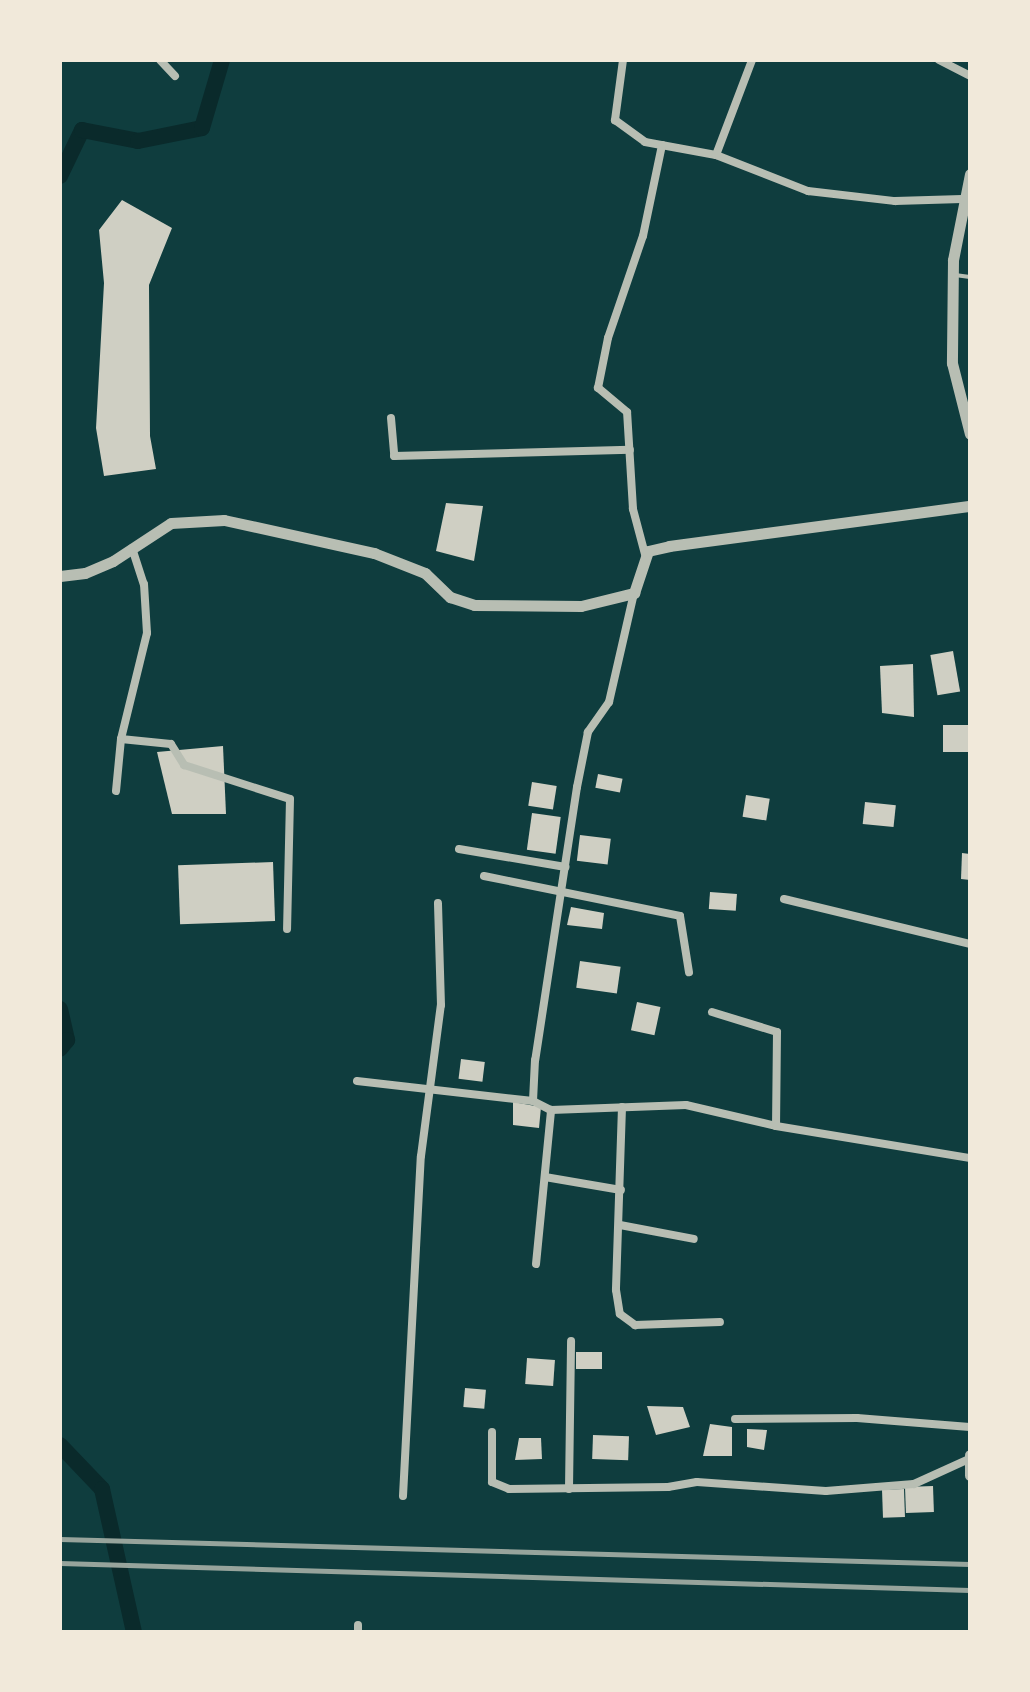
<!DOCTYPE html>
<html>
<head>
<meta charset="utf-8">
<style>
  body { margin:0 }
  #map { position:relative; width:1030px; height:1692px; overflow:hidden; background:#0f3d3e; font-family:Inter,sans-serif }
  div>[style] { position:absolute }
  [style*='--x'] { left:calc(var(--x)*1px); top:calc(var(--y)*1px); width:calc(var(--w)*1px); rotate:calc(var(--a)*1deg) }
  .canal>* { height:16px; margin:-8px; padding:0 8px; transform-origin:8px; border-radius:8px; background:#0a2a2b }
  .building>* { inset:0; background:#cfcfc3; transform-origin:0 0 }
  .service>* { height:4px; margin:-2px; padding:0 2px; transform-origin:2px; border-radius:2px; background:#b8beb3 }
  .minor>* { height:8px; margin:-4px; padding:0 4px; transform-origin:4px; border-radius:4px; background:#b8beb3 }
  .tertiary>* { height:11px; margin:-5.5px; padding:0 5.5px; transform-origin:5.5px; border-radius:5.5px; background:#b8beb3 }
  .rail>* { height:5px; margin:-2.5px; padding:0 2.5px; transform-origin:2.5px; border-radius:2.5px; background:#97a49c }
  span { translate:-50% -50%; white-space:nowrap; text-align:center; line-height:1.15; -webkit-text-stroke:6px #f1e9da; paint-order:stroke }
  .frame { position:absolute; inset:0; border:62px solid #f1e9da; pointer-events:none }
</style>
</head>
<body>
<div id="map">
  <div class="canal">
    <div style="--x:60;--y:176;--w:51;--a:-64.4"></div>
    <div style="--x:82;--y:130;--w:57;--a:11.1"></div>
    <div style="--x:138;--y:141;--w:65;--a:-11.5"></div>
    <div style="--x:202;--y:128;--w:71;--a:-73.6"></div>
    <div style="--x:60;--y:1009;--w:32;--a:77"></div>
    <div style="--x:67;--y:1040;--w:11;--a:128"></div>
    <div style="--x:60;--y:1445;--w:61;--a:46.3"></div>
    <div style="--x:102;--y:1489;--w:147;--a:77.4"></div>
  </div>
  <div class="building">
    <div style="clip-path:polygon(122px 200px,172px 228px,149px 285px,150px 436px,156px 469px,104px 476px,96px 428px,104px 283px,99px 230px)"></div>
    <div style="clip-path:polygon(446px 503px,483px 506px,474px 561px,436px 551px)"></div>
    <div style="left:953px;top:651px;width:41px;height:23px;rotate:80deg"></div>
    <div style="clip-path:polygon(913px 664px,914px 717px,882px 713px,880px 666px)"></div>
    <div style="left:943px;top:725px;width:27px;height:27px"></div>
    <div style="clip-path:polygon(223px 746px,226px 814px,172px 814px,157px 752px)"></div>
    <div style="left:598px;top:774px;width:25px;height:14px;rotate:11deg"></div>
    <div style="left:532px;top:782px;width:25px;height:24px;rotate:9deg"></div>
    <div style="left:746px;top:795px;width:24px;height:22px;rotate:9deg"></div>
    <div style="left:865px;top:802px;width:31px;height:22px;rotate:6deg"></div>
    <div style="left:532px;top:813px;width:29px;height:37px;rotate:8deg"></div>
    <div style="left:580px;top:835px;width:31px;height:26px;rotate:7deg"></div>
    <div style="clip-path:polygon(962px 853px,970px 854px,970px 880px,961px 879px)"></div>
    <div style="left:273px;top:862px;width:59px;height:95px;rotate:88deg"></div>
    <div style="left:710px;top:892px;width:27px;height:17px;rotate:4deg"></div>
    <div style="clip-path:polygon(571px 907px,604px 913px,602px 929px,567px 925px)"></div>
    <div style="left:580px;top:961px;width:41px;height:27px;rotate:8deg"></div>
    <div style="left:637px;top:1002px;width:24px;height:29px;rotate:12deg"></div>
    <div style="left:461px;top:1059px;width:24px;height:20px;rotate:7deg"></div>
    <div style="clip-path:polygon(513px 1102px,541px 1107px,539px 1128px,513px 1125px)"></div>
    <div style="left:576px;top:1352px;width:26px;height:17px"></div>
    <div style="left:527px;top:1358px;width:28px;height:26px;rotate:4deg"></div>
    <div style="left:465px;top:1388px;width:21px;height:19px;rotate:5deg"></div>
    <div style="clip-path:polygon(647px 1406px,683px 1407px,690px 1427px,656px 1435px)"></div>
    <div style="clip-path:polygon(710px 1424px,732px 1427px,732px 1456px,703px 1456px)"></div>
    <div style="clip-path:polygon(747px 1429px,767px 1430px,764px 1450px,747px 1447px)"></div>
    <div style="left:593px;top:1435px;width:36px;height:24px;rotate:2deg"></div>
    <div style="clip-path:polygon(519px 1438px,541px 1438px,542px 1459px,515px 1460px)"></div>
    <div style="left:933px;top:1486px;width:26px;height:28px;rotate:88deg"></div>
    <div style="left:904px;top:1489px;width:28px;height:22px;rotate:88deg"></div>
  </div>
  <div class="service">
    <div style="--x:955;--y:275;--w:15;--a:8"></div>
  </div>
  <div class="minor">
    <div style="--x:160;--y:60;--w:22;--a:47"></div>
    <div style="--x:623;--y:60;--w:61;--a:97.6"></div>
    <div style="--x:615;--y:120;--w:37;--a:36"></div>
    <div style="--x:645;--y:142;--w:72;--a:10.4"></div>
    <div style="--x:716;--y:155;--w:99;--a:21.4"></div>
    <div style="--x:808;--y:191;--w:88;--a:6.6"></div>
    <div style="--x:895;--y:201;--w:67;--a:-1.7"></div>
    <div style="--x:939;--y:60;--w:35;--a:27"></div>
    <div style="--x:716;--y:155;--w:102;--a:-69.2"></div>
    <div style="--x:391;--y:418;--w:38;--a:85"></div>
    <div style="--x:394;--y:456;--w:236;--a:-1.5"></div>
    <div style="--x:132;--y:548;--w:38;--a:72"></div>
    <div style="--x:144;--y:584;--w:49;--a:86.5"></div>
    <div style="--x:147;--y:633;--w:109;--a:103.8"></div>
    <div style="--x:121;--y:739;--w:50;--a:5.7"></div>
    <div style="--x:171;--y:744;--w:25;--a:58"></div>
    <div style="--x:184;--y:765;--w:111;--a:17.8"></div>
    <div style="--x:290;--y:799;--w:130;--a:91.3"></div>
    <div style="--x:646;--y:558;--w:51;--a:-104.9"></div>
    <div style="--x:633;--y:509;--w:97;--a:-93.5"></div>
    <div style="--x:627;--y:412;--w:38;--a:-140"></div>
    <div style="--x:598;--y:388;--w:51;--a:-78.7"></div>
    <div style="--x:608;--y:338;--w:108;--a:-71.1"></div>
    <div style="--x:643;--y:236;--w:93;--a:-78.2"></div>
    <div style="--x:634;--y:593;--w:112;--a:102.9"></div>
    <div style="--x:609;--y:702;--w:37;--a:125"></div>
    <div style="--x:588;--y:732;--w:56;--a:101.3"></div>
    <div style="--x:577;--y:787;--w:276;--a:98.7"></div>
    <div style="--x:535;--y:1060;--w:41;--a:92.8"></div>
    <div style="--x:533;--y:1101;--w:20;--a:27"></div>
    <div style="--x:551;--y:1110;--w:135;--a:-2.1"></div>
    <div style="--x:686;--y:1105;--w:92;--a:13.1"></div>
    <div style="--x:776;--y:1126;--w:197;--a:9.4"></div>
    <div style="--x:116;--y:791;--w:52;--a:-84.5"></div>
    <div style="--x:459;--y:849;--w:108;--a:9.6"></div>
    <div style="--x:484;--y:876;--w:200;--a:11.5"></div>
    <div style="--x:680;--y:916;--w:57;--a:80.9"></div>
    <div style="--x:784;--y:899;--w:191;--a:13.6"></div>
    <div style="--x:712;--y:1012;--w:68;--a:17.1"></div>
    <div style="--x:777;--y:1032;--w:94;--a:90.6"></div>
    <div style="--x:357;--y:1081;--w:177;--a:6.5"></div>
    <div style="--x:622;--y:1107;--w:183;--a:91.9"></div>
    <div style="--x:616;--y:1290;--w:24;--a:81"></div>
    <div style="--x:620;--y:1314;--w:19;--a:36"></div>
    <div style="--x:635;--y:1325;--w:85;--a:-2"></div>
    <div style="--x:545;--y:1177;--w:77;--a:9.7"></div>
    <div style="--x:620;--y:1225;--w:75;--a:10.7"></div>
    <div style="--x:536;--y:1264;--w:155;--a:-84.4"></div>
    <div style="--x:735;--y:1419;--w:122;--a:-0.5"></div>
    <div style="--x:857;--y:1418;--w:113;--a:4.6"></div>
    <div style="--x:492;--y:1432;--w:50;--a:90"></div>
    <div style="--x:492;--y:1482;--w:18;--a:22"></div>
    <div style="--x:509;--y:1489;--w:159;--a:-0.7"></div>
    <div style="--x:668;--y:1487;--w:29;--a:-10"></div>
    <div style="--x:697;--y:1482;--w:129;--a:4"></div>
    <div style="--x:826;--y:1491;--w:88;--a:-4.5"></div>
    <div style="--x:914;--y:1484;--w:60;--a:-24.4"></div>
    <div style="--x:569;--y:1489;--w:148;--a:-89.2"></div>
    <div style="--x:403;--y:1496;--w:340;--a:-87"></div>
    <div style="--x:421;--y:1156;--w:152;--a:-82.5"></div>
    <div style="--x:441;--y:1005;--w:102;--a:-91.7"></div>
    <div style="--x:358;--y:1632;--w:7;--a:-90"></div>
  </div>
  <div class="tertiary">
    <div style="--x:970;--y:174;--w:88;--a:101.2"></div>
    <div style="--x:953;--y:260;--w:103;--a:90.6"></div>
    <div style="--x:952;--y:363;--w:73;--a:75.8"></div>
    <div style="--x:60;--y:576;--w:25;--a:-7"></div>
    <div style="--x:85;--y:573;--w:30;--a:-23"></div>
    <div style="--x:113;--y:561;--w:69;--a:-33.2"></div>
    <div style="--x:171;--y:523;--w:53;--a:-3.2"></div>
    <div style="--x:224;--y:520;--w:154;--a:12.4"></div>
    <div style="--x:374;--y:553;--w:55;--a:21.4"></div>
    <div style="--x:425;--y:573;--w:35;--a:44"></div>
    <div style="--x:450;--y:597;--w:25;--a:18"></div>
    <div style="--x:474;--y:605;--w:107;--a:0.5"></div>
    <div style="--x:581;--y:606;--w:55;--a:-13.8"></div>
    <div style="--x:634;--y:593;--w:44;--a:-71.6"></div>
    <div style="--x:648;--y:551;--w:22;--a:-13"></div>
    <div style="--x:669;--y:546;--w:304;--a:-7.6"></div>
    <div style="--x:970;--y:1455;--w:20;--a:90"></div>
  </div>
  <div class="rail">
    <div style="--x:60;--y:1539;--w:910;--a:1.57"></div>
    <div style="--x:60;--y:1563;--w:910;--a:1.7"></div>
  </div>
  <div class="frame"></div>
</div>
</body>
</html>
